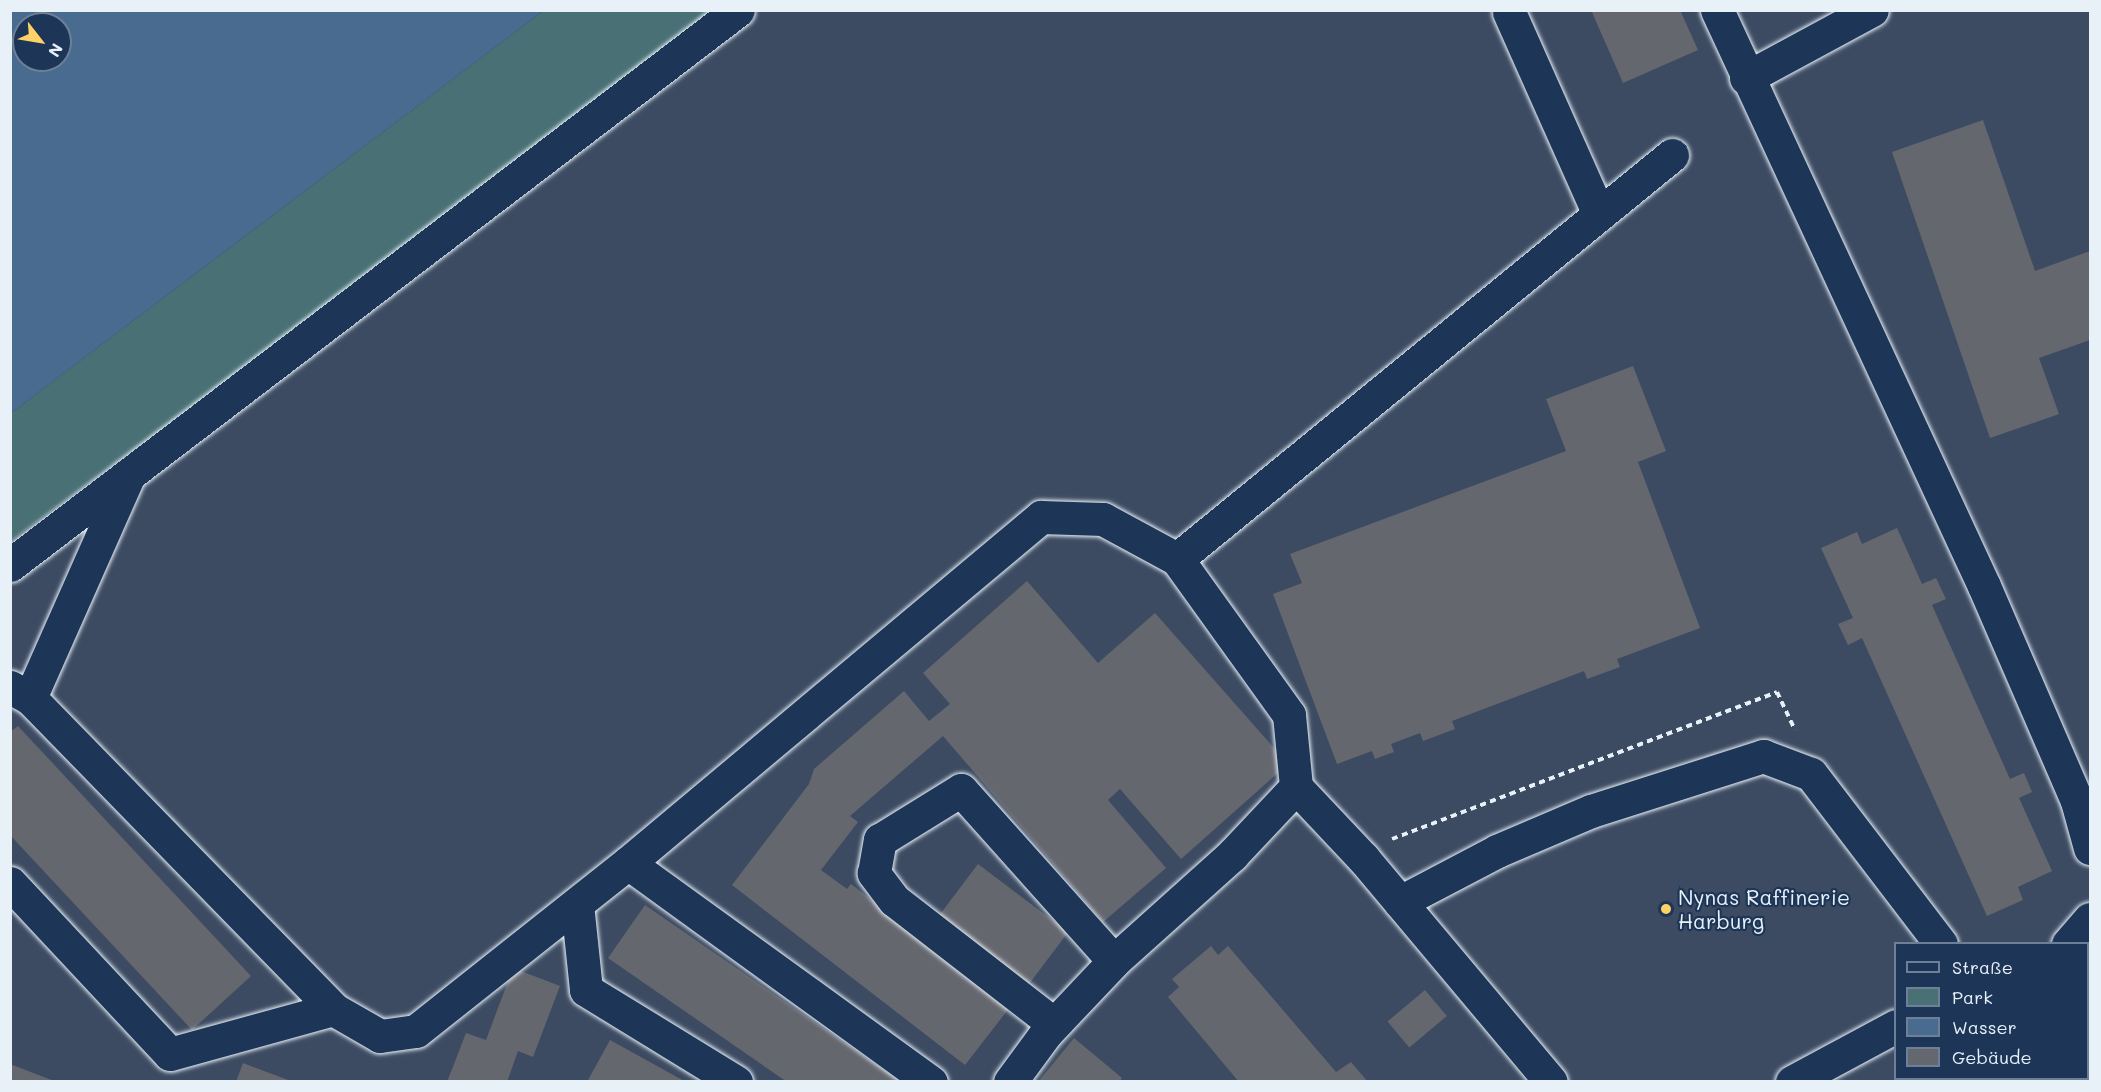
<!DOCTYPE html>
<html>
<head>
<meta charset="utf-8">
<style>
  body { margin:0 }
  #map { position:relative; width:2101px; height:1092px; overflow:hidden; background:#2b3f5c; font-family:Mali,sans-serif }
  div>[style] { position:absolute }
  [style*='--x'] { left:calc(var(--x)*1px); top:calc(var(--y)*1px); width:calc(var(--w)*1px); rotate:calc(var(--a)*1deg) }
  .built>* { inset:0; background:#3c4b62 }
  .green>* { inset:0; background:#487075 }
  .water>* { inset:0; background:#496b90 }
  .building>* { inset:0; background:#65676f; transform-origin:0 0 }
  .path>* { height:4px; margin-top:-2px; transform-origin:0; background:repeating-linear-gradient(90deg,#e8f1f8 0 6px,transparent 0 10.5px) }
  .roads { filter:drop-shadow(0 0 2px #e8f1f8) drop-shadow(0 0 2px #e8f1f8) }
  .minor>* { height:33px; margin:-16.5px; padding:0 16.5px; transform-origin:16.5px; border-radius:16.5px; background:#1d3557 }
  .dots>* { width:16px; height:16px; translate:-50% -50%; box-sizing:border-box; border:3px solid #1d3557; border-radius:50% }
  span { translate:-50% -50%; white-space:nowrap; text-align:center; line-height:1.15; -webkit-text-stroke:4.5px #1d3557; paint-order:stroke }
  .poi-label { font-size:21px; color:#e8f1f8 }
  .left { translate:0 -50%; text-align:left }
  .frame { position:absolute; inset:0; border:12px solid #e8f1f8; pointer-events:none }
  .legend { position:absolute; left:1894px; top:942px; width:195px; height:138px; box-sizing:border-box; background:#1d3557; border:2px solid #6e8097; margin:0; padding:8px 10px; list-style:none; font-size:18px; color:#e8f1f8 }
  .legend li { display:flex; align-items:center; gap:12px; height:30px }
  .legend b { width:30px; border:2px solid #6e8097 }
  .north { position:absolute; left:12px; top:12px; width:60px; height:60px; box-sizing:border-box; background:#1d3557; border:2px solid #6e8097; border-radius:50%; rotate:121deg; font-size:16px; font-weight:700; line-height:24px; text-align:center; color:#e8f1f8 }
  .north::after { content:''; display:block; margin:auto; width:21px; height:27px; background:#ffd166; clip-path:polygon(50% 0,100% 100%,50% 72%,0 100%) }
</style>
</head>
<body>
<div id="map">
  <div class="built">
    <div style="clip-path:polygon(evenodd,727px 11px,2090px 11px,2090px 1081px,11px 1082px,11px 541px,727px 11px,1896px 944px,2088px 944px,2088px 1078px,1896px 1078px,1896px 944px)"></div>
  </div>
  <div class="green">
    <div style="clip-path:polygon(543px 11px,727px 11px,11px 541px,11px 413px)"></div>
  </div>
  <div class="water">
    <div style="clip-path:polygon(evenodd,11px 10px,543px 10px,543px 11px,11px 413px,11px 10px,24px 24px,60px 24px,60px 60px,24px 60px,24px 24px)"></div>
  </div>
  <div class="building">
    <div style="clip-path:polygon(1591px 10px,1680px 10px,1698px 50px,1623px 83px)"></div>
    <div style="clip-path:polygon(1983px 120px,2035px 271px,2090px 251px,2090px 340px,2039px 358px,2059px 414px,1990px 438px,1892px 152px)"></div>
    <div style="clip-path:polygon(1633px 366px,1666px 451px,1638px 462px,1700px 628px,1617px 659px,1620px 667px,1587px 679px,1584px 671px,1452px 721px,1455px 729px,1423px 741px,1420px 733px,1391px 744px,1394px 752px,1375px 759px,1372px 751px,1337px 764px,1273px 594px,1302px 583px,1290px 554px,1566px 451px,1546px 399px)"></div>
    <div style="clip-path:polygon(1897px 528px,1922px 584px,1936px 578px,1946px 599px,1932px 605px,2010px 779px,2024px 773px,2032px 792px,2019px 798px,2052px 871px,2018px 887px,2023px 900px,1987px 916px,1862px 638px,1848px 645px,1838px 624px,1853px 618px,1821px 548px,1857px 532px,1862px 544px)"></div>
    <div style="clip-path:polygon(1027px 581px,1098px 663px,1155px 613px,1288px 764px,1181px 859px,1120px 789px,1108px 800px,1166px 868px,1103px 922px,943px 736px,850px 816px,858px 822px,821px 870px,847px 889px,851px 884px,1010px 1007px,965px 1065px,732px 885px,809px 784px,814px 769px,904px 691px,929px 721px,950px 704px,923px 673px)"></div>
    <div style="clip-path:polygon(18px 726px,251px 976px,192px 1030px,10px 835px,10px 732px)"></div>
    <div style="left:978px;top:864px;width:113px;height:68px;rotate:37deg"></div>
    <div style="clip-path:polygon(645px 905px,901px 1082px,787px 1082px,608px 958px)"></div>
    <div style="clip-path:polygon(1211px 946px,1218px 955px,1228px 946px,1336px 1072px,1351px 1062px,1368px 1082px,1239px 1082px,1168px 997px,1179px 987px,1172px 979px)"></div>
    <div style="clip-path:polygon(513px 968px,560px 986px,533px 1057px,518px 1051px,507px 1082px,447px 1082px,466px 1033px,486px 1040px)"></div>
    <div style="left:1425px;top:990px;width:34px;height:49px;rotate:50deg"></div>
    <div style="clip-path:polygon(1074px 1038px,1122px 1078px,1119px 1082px,1038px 1082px)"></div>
    <div style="clip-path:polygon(610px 1040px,686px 1082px,587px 1082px)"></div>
    <div style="clip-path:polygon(2090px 1059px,2090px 1082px,2055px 1082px,2088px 1078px)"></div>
    <div style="clip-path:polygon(243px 1063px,291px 1081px,291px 1082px,236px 1082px)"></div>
    <div style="clip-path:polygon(10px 1064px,54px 1081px,54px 1082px,10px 1082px)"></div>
  </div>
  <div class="path">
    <div style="--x:1392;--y:839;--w:412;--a:-20.9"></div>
    <div style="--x:1777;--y:692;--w:42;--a:64.7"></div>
  </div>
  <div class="roads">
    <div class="minor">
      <div style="--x:1717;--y:10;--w:635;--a:65.13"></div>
      <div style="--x:1984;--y:586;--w:234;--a:66.6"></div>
      <div style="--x:2077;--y:801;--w:49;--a:74.5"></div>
      <div style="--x:1509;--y:12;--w:221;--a:66"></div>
      <div style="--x:1746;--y:78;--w:143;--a:-28.4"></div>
      <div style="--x:1177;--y:559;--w:192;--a:54.3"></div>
      <div style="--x:1289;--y:715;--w:72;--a:84.4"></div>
      <div style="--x:1296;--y:787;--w:98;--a:46.7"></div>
      <div style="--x:1363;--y:858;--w:292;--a:50"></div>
      <div style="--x:10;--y:565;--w:915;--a:-37.32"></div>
      <div style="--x:10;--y:687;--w:23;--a:29"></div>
      <div style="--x:30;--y:698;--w:434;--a:45.7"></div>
      <div style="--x:333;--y:1009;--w:54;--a:29.9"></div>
      <div style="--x:380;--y:1036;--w:36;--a:-8"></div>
      <div style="--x:416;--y:1031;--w:270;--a:-38.4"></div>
      <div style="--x:628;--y:863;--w:539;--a:-39.96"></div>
      <div style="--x:1041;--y:517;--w:62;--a:1.8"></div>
      <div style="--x:1103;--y:519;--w:84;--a:28.4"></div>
      <div style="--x:1177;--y:559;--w:639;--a:-39.22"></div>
      <div style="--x:30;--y:698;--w:244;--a:-66.1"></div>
      <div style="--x:628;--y:863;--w:374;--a:35.9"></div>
      <div style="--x:10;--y:883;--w:234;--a:46.9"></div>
      <div style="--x:170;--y:1054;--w:169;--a:-15.4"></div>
      <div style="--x:1400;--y:902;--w:110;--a:-27.7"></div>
      <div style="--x:1497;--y:851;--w:102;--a:-23.1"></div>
      <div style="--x:1591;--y:811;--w:181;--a:-17.7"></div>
      <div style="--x:1763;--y:756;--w:51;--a:20.6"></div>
      <div style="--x:1811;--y:774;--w:214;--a:52.6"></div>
      <div style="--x:577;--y:904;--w:86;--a:84"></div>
      <div style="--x:586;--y:990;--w:176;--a:31.5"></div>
      <div style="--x:2068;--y:944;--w:33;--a:-49"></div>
      <div style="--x:1054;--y:1024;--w:202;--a:-142.2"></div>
      <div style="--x:894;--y:900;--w:34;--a:-127"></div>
      <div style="--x:874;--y:873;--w:34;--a:-80"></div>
      <div style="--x:880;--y:840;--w:95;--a:-31.7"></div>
      <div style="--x:961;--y:790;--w:229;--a:48.2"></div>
      <div style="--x:1010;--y:1082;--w:61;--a:-53.7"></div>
      <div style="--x:1046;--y:1033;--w:99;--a:-46.6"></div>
      <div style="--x:1114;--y:961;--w:159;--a:-41.9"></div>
      <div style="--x:1232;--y:855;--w:93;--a:-46.7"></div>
      <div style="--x:1792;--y:1082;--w:118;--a:-28.3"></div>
    </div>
  </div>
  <div class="dots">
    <div style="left:1666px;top:909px;background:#ffd166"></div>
  </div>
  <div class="poi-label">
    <span class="left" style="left:1678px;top:909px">Nynas Raffinerie<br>Harburg</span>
  </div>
  <div class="frame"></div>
  <ul class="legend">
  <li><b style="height:8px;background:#1d3557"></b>Straße</li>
  <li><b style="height:16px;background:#487075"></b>Park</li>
  <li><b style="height:16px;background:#496b90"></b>Wasser</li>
  <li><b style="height:16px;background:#65676f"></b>Gebäude</li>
  </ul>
  <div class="north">N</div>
</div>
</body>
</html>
